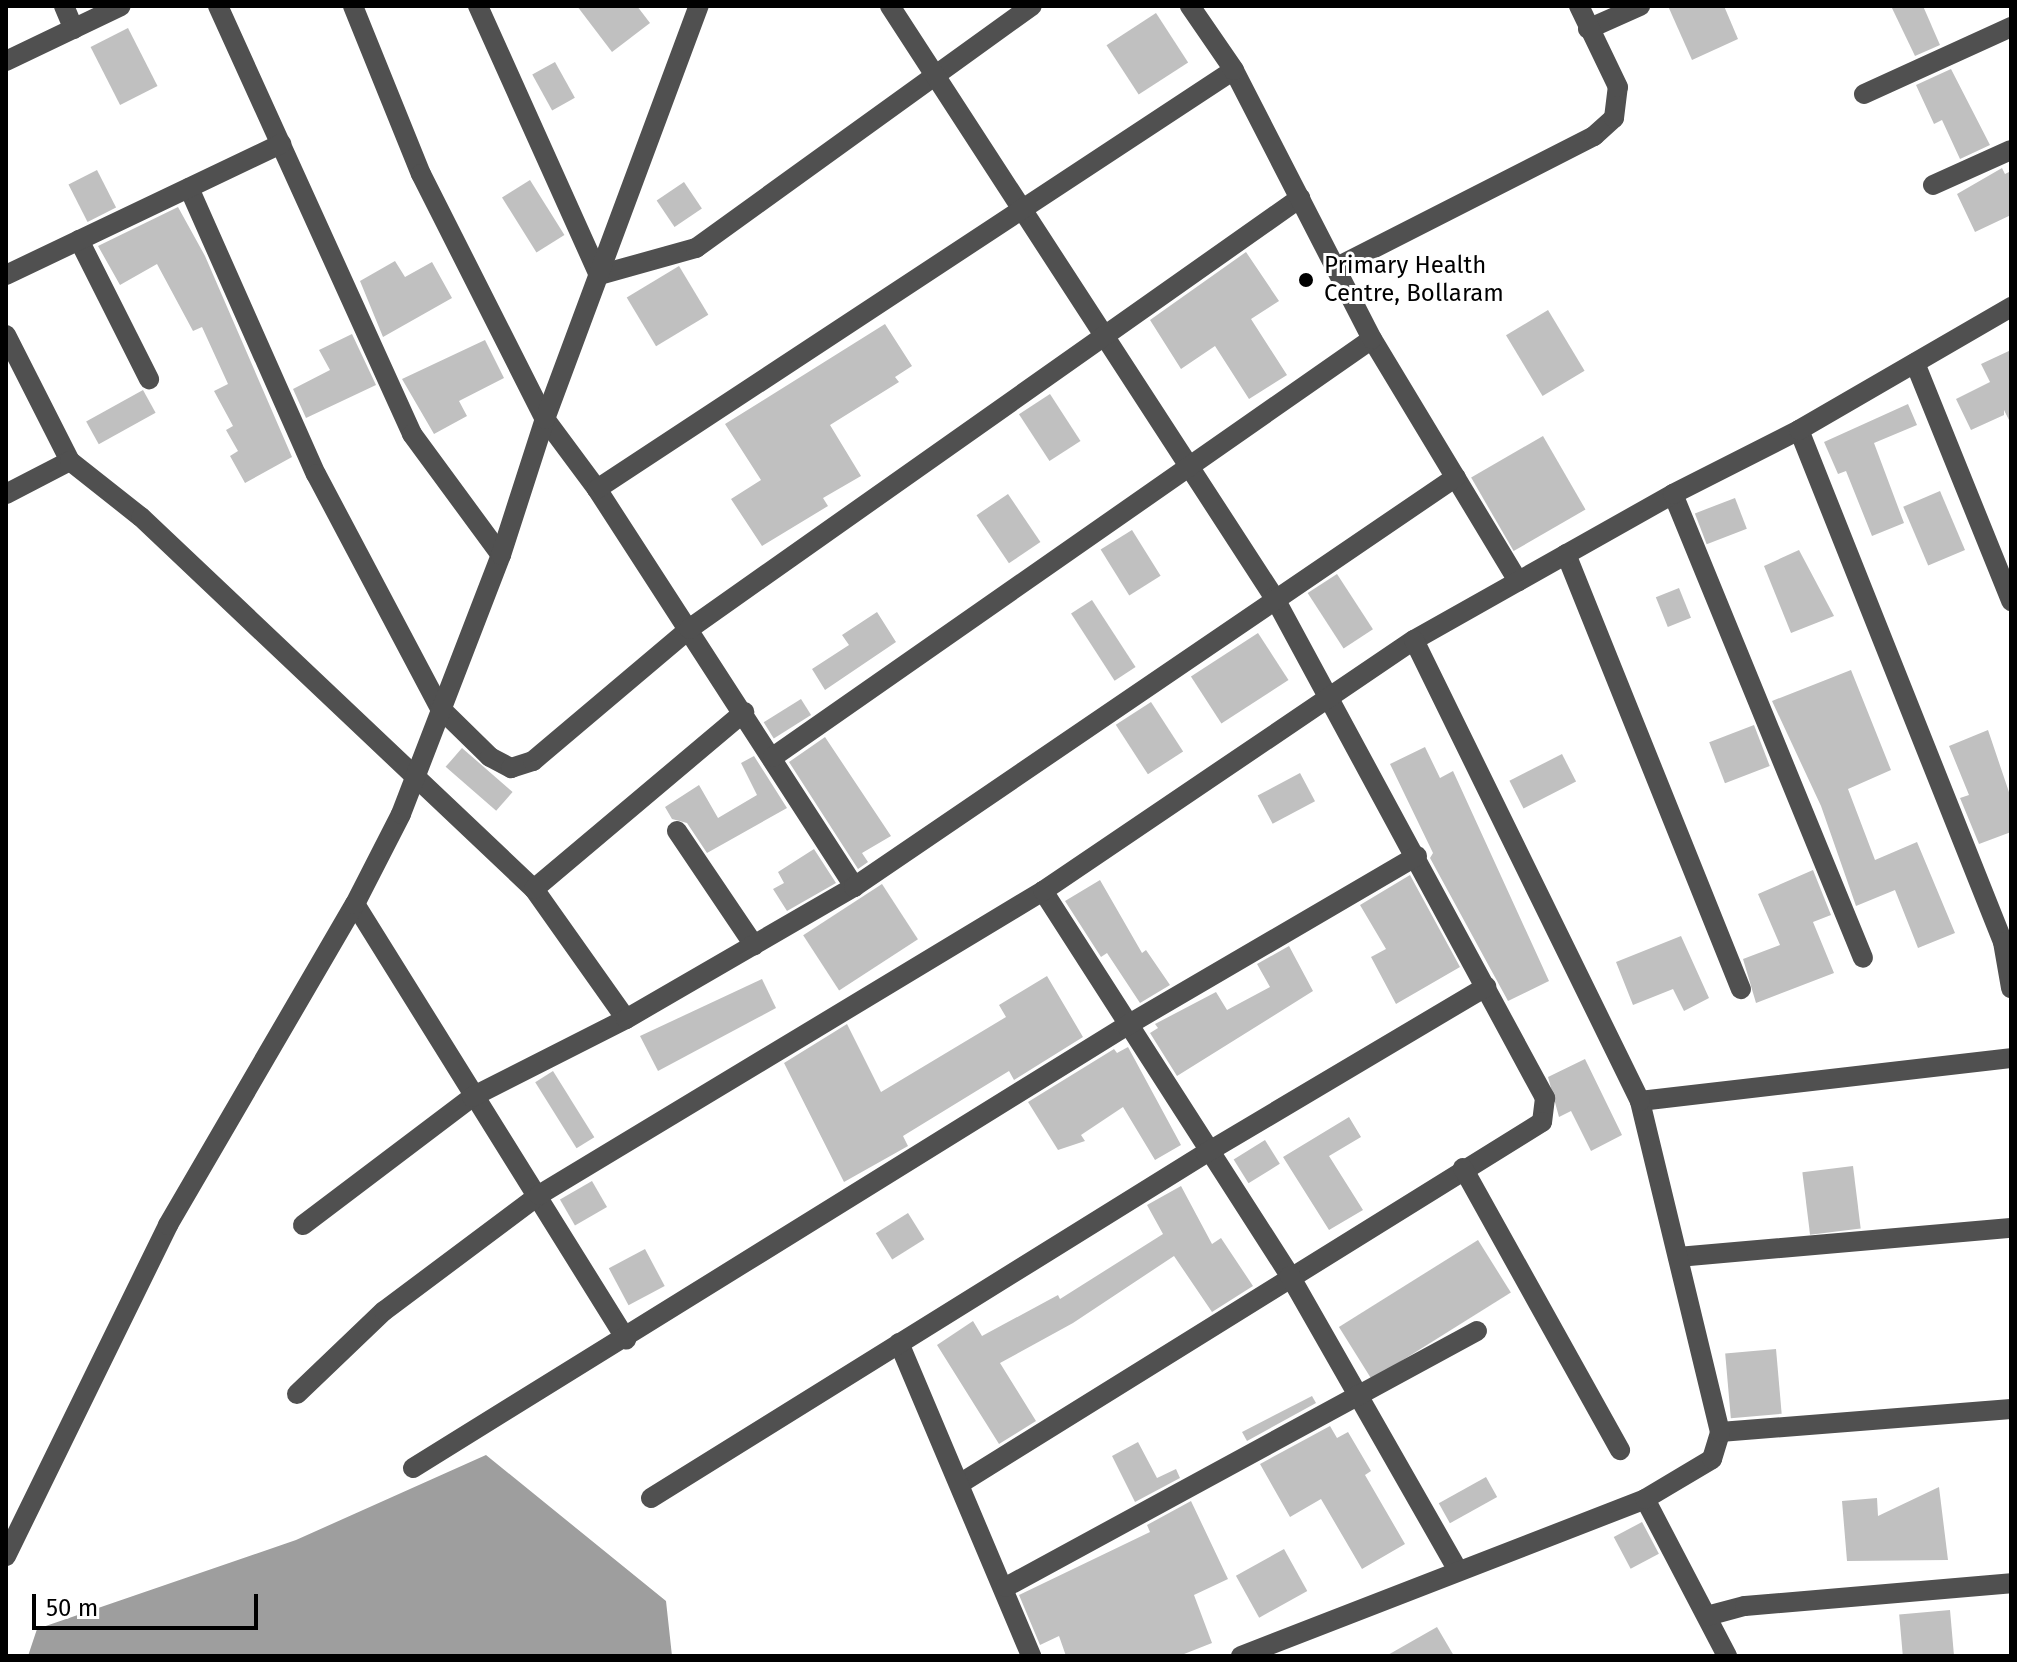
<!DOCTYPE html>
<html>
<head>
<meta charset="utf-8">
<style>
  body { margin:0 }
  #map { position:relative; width:2017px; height:1662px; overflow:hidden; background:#fff; font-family:"Fira Sans",sans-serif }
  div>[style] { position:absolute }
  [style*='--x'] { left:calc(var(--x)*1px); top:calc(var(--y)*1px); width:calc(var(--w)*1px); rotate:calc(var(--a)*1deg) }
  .water>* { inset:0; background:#9e9e9e }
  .building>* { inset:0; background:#c0c0c0; transform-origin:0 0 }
  .minor>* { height:20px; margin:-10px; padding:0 10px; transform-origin:10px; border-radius:10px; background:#505050 }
  .dots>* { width:22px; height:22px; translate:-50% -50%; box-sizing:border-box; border:4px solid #fff; border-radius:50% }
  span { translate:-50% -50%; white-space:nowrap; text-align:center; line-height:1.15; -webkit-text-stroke:6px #fff; paint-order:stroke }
  .poi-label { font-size:24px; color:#000 }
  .left { translate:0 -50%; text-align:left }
  .frame { position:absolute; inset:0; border:8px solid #000; pointer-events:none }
  .scale { position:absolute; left:32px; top:1594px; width:226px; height:36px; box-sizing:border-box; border:4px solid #000; border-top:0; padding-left:10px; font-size:24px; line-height:28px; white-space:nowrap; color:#000; -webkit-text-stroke:6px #fff; paint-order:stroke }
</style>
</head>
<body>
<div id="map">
  <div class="water">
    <div style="clip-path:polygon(486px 1455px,666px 1601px,672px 1656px,28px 1656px,37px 1629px,296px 1540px)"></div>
  </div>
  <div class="building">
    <div style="clip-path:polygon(577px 6px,637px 6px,650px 23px,612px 52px)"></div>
    <div style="clip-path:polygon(1668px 6px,1724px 6px,1738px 39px,1692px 60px)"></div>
    <div style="clip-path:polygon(1891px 6px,1923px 6px,1940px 45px,1915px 56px)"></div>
    <div style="left:1156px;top:13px;width:59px;height:59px;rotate:57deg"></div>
    <div style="left:128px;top:28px;width:65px;height:42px;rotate:63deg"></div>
    <div style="left:555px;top:62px;width:41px;height:26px;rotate:61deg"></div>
    <div style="clip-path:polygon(1951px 69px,1990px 145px,1960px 159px,1942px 120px,1934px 124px,1916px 85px)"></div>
    <div style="clip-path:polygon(2002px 168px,2005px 174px,2011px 171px,2011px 215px,1975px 232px,1957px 194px)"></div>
    <div style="left:97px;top:170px;width:42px;height:32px;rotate:63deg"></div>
    <div style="left:530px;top:180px;width:65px;height:33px;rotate:58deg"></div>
    <div style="left:684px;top:182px;width:32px;height:33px;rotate:56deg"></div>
    <div style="clip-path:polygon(178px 207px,205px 256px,292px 457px,245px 483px,230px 456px,238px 451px,226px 430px,233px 426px,214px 391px,228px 384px,202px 327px,193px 331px,157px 264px,120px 285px,98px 246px)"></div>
    <div style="clip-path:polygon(1246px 252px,1279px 301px,1251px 319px,1287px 375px,1249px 399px,1215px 346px,1181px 369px,1150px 320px)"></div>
    <div style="clip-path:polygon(395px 261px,405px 277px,432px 262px,452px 298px,383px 337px,360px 281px)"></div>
    <div style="left:679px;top:266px;width:57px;height:61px;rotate:59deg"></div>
    <div style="left:1548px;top:310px;width:71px;height:49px;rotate:59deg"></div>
    <div style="clip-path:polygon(885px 324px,912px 366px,895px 377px,899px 382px,830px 425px,861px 476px,823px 498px,828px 506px,762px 546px,731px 499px,761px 480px,725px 424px)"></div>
    <div style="clip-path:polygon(352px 334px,376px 385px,306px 418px,293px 389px,330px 370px,319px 350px)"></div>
    <div style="clip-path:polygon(485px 340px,504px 378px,459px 401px,467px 416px,434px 434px,402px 379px)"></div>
    <div style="clip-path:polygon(2011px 350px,2011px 424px,2004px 410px,2004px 415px,1971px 430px,1956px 399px,1990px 382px,1981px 364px)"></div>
    <div style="left:143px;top:390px;width:26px;height:65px;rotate:61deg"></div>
    <div style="left:1050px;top:394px;width:56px;height:37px;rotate:57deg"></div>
    <div style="clip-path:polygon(1908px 404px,1917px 425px,1874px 443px,1904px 523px,1872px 536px,1846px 471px,1838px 474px,1824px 442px)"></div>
    <div style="left:1543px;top:436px;width:85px;height:83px;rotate:60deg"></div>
    <div style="left:1940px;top:491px;width:64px;height:40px;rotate:67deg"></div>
    <div style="left:1008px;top:494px;width:58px;height:38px;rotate:56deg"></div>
    <div style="left:1735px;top:498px;width:33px;height:43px;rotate:69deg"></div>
    <div style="left:1132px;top:530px;width:54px;height:37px;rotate:58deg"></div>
    <div style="clip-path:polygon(1799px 550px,1834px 616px,1791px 633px,1764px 566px)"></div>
    <div style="left:1337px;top:574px;width:66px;height:35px;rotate:57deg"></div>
    <div style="left:1679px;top:588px;width:32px;height:25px;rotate:68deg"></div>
    <div style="left:1092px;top:600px;width:80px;height:25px;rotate:57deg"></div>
    <div style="clip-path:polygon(877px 612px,896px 642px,825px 690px,812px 669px,849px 645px,842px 635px)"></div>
    <div style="left:1258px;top:633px;width:56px;height:80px;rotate:57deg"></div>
    <div style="clip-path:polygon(1851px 670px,1891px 770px,1848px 789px,1875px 860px,1917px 842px,1955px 933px,1918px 948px,1895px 890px,1856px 906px,1821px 806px,1772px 701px)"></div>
    <div style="left:801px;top:699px;width:19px;height:44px;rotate:58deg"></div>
    <div style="left:1151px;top:702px;width:59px;height:42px;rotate:57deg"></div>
    <div style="left:1754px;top:725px;width:44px;height:48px;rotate:69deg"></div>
    <div style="clip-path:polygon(1988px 730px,2011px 798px,2011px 832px,1979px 844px,1960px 798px,1969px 795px,1949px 746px)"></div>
    <div style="clip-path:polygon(825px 737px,891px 836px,862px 853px,868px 862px,858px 869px,789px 762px)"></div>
    <div style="clip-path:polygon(1425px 747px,1440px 778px,1453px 771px,1549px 981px,1508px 1001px,1430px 858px,1433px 853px,1390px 764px)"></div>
    <div style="left:462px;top:748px;width:67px;height:25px;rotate:41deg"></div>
    <div style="left:1562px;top:754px;width:31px;height:59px;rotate:63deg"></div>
    <div style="clip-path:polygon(754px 756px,787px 808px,707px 853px,687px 823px,672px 819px,665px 807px,699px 785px,718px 818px,757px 795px,741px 763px)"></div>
    <div style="left:1300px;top:773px;width:32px;height:48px;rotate:62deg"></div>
    <div style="clip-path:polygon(814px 849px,836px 883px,787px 911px,773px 889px,784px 883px,778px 872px)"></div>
    <div style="clip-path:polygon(1813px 870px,1831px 915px,1813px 922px,1834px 973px,1756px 1003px,1743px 959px,1780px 945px,1758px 894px)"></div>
    <div style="clip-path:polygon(1410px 875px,1460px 967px,1396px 1004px,1371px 957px,1386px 949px,1360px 905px)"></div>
    <div style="clip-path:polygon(1100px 880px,1142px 953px,1146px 950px,1170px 985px,1140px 1003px,1107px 953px,1101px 957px,1065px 901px)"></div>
    <div style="left:882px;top:884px;width:66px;height:94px;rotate:57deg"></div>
    <div style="clip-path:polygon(1681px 936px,1709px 998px,1684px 1011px,1673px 989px,1633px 1005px,1616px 962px)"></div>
    <div style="clip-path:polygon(1289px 946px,1313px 991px,1177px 1076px,1150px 1033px,1158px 1028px,1155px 1024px,1216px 992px,1227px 1010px,1270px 987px,1257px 964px)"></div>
    <div style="clip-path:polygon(1047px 976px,1083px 1037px,1014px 1080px,1009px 1071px,903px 1136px,908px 1146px,844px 1182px,784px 1063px,847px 1024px,881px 1092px,1006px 1017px,999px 1005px)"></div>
    <div style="clip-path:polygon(762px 979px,776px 1008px,658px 1071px,640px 1036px)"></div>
    <div style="clip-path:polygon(1128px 1047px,1181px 1145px,1155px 1160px,1123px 1107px,1081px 1135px,1085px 1141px,1058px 1150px,1028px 1102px,1114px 1049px,1117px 1053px)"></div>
    <div style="clip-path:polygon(1585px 1059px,1622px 1135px,1591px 1151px,1571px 1111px,1559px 1117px,1548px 1077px)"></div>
    <div style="left:553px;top:1071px;width:78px;height:21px;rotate:58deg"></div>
    <div style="clip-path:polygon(1349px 1117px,1361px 1137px,1329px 1156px,1363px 1210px,1329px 1230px,1283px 1157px)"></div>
    <div style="left:1265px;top:1140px;width:28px;height:37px;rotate:58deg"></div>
    <div style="left:1853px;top:1166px;width:63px;height:51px;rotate:83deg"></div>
    <div style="left:592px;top:1181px;width:30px;height:37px;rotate:60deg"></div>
    <div style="clip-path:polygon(1181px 1186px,1212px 1244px,1221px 1238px,1253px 1286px,1212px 1312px,1174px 1256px,1073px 1323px,1000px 1363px,1036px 1421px,999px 1444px,937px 1345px,973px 1321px,982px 1336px,1058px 1295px,1060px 1299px,1163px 1234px,1147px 1205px)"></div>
    <div style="left:908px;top:1213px;width:31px;height:38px;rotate:58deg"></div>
    <div style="left:1478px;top:1240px;width:62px;height:164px;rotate:58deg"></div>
    <div style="left:645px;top:1249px;width:42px;height:41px;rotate:62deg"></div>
    <div style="left:1776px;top:1349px;width:65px;height:51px;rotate:85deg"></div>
    <div style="clip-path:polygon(1312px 1396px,1316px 1403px,1247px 1441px,1242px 1432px)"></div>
    <div style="clip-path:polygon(1330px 1426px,1337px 1438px,1348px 1432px,1371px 1471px,1365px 1475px,1405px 1544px,1362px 1569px,1321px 1499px,1290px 1517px,1260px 1464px)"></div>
    <div style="clip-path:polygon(1138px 1442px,1157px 1478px,1176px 1469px,1180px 1478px,1135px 1502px,1112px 1456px)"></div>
    <div style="left:1486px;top:1477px;width:23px;height:54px;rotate:61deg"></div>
    <div style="clip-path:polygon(1939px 1487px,1948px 1560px,1847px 1561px,1842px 1501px,1877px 1498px,1878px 1516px)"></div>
    <div style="clip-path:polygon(1191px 1501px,1228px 1579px,1194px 1595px,1212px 1643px,1179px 1656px,1066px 1656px,1059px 1636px,1040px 1645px,1019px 1595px,1150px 1532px,1147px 1525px)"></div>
    <div style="left:1642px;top:1522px;width:36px;height:32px;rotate:62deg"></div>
    <div style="left:1284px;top:1549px;width:48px;height:55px;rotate:61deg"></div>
    <div style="left:1950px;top:1610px;width:46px;height:51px;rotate:85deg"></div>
    <div style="clip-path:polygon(1437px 1627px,1454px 1656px,1386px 1656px)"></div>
  </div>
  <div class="minor">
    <div style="--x:64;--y:6;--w:25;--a:67"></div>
    <div style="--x:218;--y:6;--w:470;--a:65.6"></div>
    <div style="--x:412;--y:434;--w:150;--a:53.7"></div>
    <div style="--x:353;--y:6;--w:181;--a:68"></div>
    <div style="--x:421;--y:174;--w:275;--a:63.2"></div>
    <div style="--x:545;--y:419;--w:87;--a:53.4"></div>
    <div style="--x:597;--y:489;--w:474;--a:57.1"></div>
    <div style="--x:478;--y:6;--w:295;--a:65.8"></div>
    <div style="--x:599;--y:275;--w:101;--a:-15.6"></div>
    <div style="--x:696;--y:248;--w:414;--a:-35.8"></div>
    <div style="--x:890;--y:6;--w:705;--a:56.99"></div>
    <div style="--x:1274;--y:597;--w:570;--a:61.59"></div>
    <div style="--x:1545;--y:1098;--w:24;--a:97"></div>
    <div style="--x:1542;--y:1122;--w:684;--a:148.15"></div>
    <div style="--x:1588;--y:29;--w:57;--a:-23.9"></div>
    <div style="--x:6;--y:61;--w:127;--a:-25.6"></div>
    <div style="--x:1864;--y:94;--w:162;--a:-24.5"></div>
    <div style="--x:1933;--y:185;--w:85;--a:-24.2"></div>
    <div style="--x:189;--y:188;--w:313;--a:66.1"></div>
    <div style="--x:316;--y:474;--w:265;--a:62.1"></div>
    <div style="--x:440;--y:708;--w:70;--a:44.4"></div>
    <div style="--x:490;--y:757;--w:24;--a:28"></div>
    <div style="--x:511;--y:768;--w:23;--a:-18"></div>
    <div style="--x:533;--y:761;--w:204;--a:-40.2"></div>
    <div style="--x:689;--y:629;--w:748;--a:-35.2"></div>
    <div style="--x:79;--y:240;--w:156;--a:63.3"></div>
    <div style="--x:1335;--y:268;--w:291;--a:-27"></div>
    <div style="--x:1594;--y:136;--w:27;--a:-42"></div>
    <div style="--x:1614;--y:118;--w:31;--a:-83"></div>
    <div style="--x:1618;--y:87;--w:90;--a:-115.7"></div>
    <div style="--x:6;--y:275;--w:305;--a:-25.5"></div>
    <div style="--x:6;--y:335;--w:141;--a:63.1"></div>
    <div style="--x:1372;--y:339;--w:283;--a:58.9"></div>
    <div style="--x:1915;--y:363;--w:257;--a:68"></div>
    <div style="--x:1799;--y:430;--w:551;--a:68.28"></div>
    <div style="--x:2003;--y:942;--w:47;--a:80.1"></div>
    <div style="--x:597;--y:489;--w:762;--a:-33.34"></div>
    <div style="--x:6;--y:494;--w:72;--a:-27.3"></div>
    <div style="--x:70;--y:461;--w:90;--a:38.3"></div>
    <div style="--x:141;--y:517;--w:541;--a:43.43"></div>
    <div style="--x:534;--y:889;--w:159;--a:54.7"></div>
    <div style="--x:1673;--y:494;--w:501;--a:67.73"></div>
    <div style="--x:1566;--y:554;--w:469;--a:68.1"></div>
    <div style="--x:773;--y:757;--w:730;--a:-34.91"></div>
    <div style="--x:1372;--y:339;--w:302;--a:-117.2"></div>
    <div style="--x:1234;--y:70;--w:78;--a:-124.5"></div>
    <div style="--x:677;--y:831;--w:138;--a:56"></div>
    <div style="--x:534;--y:889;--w:275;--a:-40.1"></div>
    <div style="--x:1043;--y:891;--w:457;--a:57.3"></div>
    <div style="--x:1290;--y:1276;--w:339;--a:60.3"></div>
    <div style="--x:355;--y:904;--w:513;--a:58.08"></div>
    <div style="--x:1640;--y:1101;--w:373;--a:-6.6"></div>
    <div style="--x:1463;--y:1168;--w:323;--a:60.9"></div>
    <div style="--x:303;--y:1225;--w:212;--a:-37.1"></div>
    <div style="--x:472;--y:1097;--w:173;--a:-26.9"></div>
    <div style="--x:626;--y:1019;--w:263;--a:-30.1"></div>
    <div style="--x:854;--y:887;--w:728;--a:-34.26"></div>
    <div style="--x:1678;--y:1257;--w:334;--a:-5"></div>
    <div style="--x:899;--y:1343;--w:340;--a:67.1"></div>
    <div style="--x:297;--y:1394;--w:120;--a:-43.7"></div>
    <div style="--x:384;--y:1311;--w:194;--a:-36.8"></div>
    <div style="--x:539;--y:1195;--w:589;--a:-31.1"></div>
    <div style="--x:1043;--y:891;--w:448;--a:-34.1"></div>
    <div style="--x:1414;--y:640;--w:297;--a:-29.4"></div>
    <div style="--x:1673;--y:494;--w:141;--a:-26.9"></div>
    <div style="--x:1799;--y:430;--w:245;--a:-30.1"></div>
    <div style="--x:1720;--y:1432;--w:292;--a:-4.5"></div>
    <div style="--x:413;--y:1468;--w:839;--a:-31.8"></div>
    <div style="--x:1126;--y:1026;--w:337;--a:-30.3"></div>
    <div style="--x:651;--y:1498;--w:653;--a:-31.87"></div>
    <div style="--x:1206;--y:1153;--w:326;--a:-30.7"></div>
    <div style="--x:1645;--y:1499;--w:177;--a:62.4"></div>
    <div style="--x:6;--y:1556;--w:369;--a:-63.9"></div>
    <div style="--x:168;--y:1225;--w:371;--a:-59.8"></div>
    <div style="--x:355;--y:904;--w:101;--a:-62.9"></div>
    <div style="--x:401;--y:814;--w:278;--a:-68.9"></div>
    <div style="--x:501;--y:555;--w:143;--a:-72.1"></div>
    <div style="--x:545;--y:419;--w:441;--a:-69.6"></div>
    <div style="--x:1006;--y:1587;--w:536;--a:-28.53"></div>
    <div style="--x:1707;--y:1616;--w:39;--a:-15"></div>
    <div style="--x:1745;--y:1606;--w:267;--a:-4.9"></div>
    <div style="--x:1241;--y:1656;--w:433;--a:-21.2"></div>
    <div style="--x:1645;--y:1499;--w:78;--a:-30.8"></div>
    <div style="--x:1712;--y:1459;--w:28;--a:-73"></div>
    <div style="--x:1720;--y:1432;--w:341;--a:-103.6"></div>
    <div style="--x:1640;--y:1101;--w:513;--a:-116.12"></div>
  </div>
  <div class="dots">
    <div style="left:1306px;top:280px;background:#000"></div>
  </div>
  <div class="poi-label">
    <span class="left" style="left:1324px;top:280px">Primary Health<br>Centre, Bollaram</span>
  </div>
  <div class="frame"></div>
  <div class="scale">50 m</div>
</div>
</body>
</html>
